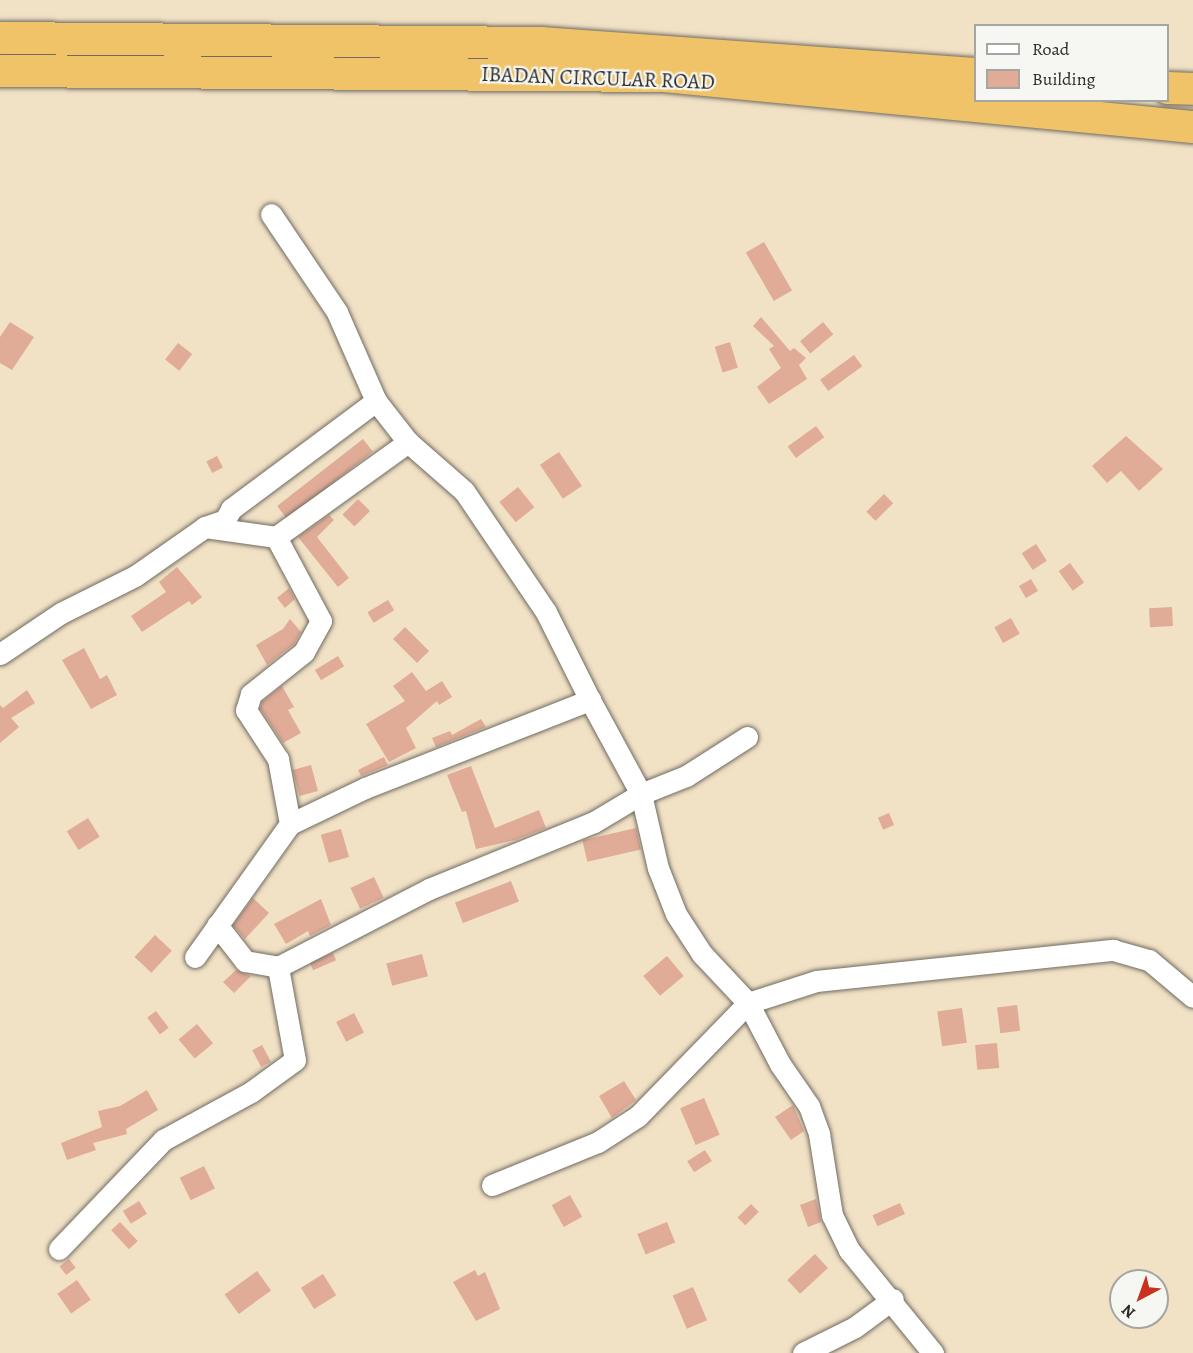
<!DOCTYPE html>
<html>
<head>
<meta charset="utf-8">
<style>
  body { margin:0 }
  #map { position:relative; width:1193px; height:1353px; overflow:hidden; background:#f1e1c5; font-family:Alegreya,serif }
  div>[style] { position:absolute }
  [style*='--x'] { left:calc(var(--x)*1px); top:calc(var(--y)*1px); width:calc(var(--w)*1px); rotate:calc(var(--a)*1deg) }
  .building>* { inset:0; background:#e1ac97; transform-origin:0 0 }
  .roads { filter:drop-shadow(0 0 2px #706b61) drop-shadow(0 0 2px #706b61) }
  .minor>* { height:21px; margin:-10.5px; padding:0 10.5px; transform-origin:10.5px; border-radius:10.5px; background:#fff }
  .highway>* { height:32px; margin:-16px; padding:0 16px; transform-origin:16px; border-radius:16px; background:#f0c369 }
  span { translate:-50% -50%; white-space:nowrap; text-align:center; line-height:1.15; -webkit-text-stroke:4.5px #f6f6f2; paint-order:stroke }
  .street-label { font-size:21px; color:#2b2b2b }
  .legend { position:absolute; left:974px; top:24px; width:195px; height:78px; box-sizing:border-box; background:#f6f6f2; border:2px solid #a5a5a2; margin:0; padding:8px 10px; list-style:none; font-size:18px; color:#2b2b2b }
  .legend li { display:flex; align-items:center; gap:12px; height:30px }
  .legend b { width:30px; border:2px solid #a5a5a2 }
  .north { position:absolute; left:1109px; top:1269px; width:60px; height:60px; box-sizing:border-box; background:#f6f6f2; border:2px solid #a5a5a2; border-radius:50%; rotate:221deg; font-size:16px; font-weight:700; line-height:24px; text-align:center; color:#2b2b2b }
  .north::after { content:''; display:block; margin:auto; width:21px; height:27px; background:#c8321e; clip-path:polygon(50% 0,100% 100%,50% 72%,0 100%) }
</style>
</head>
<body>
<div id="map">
  <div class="building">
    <div style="left:764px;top:242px;width:56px;height:21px;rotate:60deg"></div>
    <div style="clip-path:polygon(761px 317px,790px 351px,794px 348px,806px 358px,799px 365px,807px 379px,769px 404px,757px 387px,781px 368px,769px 349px,774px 346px,753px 326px)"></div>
    <div style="clip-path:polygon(10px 322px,34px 337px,12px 370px,0 363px,0 337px)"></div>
    <div style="left:823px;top:322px;width:16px;height:30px;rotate:50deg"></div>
    <div style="left:730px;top:342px;width:27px;height:16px;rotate:73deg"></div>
    <div style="left:178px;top:343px;width:18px;height:21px;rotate:38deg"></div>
    <div style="left:854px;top:355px;width:14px;height:42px;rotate:54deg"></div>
    <div style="left:816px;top:426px;width:14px;height:35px;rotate:54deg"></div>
    <div style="clip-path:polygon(1126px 436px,1163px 469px,1139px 491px,1121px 471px,1107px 483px,1092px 466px)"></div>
    <div style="left:363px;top:439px;width:16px;height:109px;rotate:52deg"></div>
    <div style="left:559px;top:452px;width:41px;height:23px;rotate:56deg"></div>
    <div style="left:217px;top:456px;width:13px;height:12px;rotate:63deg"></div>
    <div style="left:518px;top:487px;width:26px;height:24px;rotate:51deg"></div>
    <div style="left:884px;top:494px;width:13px;height:25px;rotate:45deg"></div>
    <div style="left:358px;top:499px;width:17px;height:22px;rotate:45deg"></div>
    <div style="clip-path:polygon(329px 515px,334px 520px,317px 537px,349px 578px,338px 587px,298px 537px)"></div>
    <div style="left:1036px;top:544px;width:20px;height:17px;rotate:57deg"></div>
    <div style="left:1070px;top:563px;width:24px;height:14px;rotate:54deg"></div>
    <div style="clip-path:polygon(177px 567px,202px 597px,192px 605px,189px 601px,142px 632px,131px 616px,166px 592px,159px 582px)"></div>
    <div style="left:1031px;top:579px;width:14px;height:14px;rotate:60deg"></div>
    <div style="clip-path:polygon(289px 588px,295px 599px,285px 608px,277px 598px)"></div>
    <div style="left:388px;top:600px;width:12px;height:24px;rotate:59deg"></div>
    <div style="left:1172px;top:607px;width:19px;height:23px;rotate:87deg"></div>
    <div style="left:1011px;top:618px;width:18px;height:19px;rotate:61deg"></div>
    <div style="clip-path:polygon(290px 619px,301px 632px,294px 644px,267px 665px,256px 645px,283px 629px)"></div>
    <div style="left:405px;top:627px;width:34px;height:17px;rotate:45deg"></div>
    <div style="clip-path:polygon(84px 648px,100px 679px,107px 675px,117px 695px,91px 709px,62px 660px)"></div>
    <div style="left:338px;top:656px;width:12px;height:27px;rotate:59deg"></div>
    <div style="clip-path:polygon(412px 672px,426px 691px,442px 681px,452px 697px,439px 705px,437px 701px,406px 728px,416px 748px,389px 762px,366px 724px,405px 701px,393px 686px)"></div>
    <div style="clip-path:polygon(282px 686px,294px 707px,288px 710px,301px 733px,283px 743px,260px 708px,262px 702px)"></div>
    <div style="clip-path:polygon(27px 690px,35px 703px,11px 718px,19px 727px,0 743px,0 705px,3px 708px)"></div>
    <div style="clip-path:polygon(481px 719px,486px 727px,436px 747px,432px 738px,450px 731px,452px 735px)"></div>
    <div style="clip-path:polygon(384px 757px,388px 765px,361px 776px,358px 770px)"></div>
    <div style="left:311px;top:765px;width:27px;height:19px;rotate:75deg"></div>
    <div style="clip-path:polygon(471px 766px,495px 828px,539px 810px,546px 828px,515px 840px,476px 849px,466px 811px,462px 812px,447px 775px)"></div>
    <div style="left:889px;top:813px;width:13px;height:12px;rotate:67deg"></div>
    <div style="left:88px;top:818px;width:22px;height:25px;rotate:58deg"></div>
    <div style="left:636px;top:828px;width:22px;height:55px;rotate:77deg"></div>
    <div style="left:341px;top:829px;width:29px;height:21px;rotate:74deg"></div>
    <div style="left:374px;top:877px;width:23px;height:26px;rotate:65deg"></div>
    <div style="left:511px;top:881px;width:22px;height:60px;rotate:69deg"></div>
    <div style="clip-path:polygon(253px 898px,269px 913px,245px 939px,233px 925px)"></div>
    <div style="clip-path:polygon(321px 899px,331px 925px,310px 936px,308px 931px,286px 944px,274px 924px)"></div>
    <div style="left:155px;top:935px;width:23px;height:30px;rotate:43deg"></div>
    <div style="left:333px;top:953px;width:8px;height:25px;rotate:67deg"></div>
    <div style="left:422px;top:954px;width:23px;height:37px;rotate:75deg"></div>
    <div style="left:667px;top:956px;width:26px;height:31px;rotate:50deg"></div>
    <div style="clip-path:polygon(236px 970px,251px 976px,234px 993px,223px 982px)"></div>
    <div style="left:1017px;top:1005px;width:26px;height:20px;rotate:83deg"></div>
    <div style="left:962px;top:1008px;width:35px;height:25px;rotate:82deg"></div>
    <div style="left:156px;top:1011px;width:21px;height:11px;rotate:53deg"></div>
    <div style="left:354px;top:1013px;width:22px;height:20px;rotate:63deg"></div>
    <div style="left:197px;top:1024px;width:25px;height:24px;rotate:50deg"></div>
    <div style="left:997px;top:1043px;width:25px;height:22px;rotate:85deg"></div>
    <div style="left:262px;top:1045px;width:19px;height:11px;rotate:62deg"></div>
    <div style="clip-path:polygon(624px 1081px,636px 1100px,612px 1118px,599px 1096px)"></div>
    <div style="clip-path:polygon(147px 1090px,158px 1110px,126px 1129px,127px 1134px,93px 1143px,96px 1150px,67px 1160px,61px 1143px,102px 1127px,98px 1111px,120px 1106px)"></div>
    <div style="left:704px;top:1098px;width:40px;height:26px;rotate:67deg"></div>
    <div style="clip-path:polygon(793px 1105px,804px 1131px,791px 1140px,775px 1117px)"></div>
    <div style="left:705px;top:1150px;width:13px;height:21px;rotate:58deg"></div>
    <div style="left:204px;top:1166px;width:25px;height:27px;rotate:64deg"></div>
    <div style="left:570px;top:1195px;width:25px;height:21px;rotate:61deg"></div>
    <div style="clip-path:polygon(816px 1199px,821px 1222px,808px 1227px,800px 1205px)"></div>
    <div style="left:139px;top:1201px;width:15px;height:19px;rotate:58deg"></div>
    <div style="left:900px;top:1203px;width:12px;height:30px;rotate:66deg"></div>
    <div style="left:751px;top:1204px;width:11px;height:19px;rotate:45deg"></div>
    <div style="left:120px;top:1222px;width:26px;height:12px;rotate:47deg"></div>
    <div style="left:667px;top:1222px;width:22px;height:32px;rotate:68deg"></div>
    <div style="left:815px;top:1254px;width:19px;height:38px;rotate:47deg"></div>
    <div style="left:69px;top:1259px;width:11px;height:12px;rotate:52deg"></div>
    <div style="clip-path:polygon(475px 1270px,478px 1276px,485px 1272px,500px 1309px,476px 1321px,453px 1282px)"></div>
    <div style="left:257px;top:1271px;width:24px;height:40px;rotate:54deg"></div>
    <div style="left:323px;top:1274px;width:25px;height:26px;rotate:58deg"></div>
    <div style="left:77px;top:1280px;width:24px;height:24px;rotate:55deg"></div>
    <div style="left:693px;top:1287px;width:36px;height:22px;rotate:67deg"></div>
  </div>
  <div class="roads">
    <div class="minor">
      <div style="--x:205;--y:527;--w:21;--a:-19"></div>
      <div style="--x:225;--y:520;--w:13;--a:-61"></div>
      <div style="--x:231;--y:509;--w:181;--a:-36.7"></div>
      <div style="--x:276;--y:537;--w:95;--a:61.8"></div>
      <div style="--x:321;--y:621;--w:35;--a:119"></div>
      <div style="--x:304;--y:652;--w:68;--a:141.6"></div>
      <div style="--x:251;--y:694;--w:17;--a:107"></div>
      <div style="--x:246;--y:710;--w:59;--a:56.9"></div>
      <div style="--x:278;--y:759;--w:66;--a:79.5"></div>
      <div style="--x:0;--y:654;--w:73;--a:-33.9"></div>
      <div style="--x:61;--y:613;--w:83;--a:-26.6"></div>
      <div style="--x:135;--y:576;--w:85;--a:-35"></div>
      <div style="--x:205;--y:527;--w:72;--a:8"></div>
      <div style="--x:276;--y:537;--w:163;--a:-35.7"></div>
      <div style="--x:747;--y:737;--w:72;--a:147.4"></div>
      <div style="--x:686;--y:776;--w:48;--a:158.2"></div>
      <div style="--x:641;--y:794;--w:76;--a:77.1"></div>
      <div style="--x:658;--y:868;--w:49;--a:68.6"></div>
      <div style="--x:676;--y:914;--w:48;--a:57"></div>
      <div style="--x:702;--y:954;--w:67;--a:46.8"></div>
      <div style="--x:748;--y:1003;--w:69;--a:62.3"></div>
      <div style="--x:780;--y:1064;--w:51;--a:55.4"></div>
      <div style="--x:809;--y:1106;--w:30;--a:70"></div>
      <div style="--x:819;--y:1134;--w:82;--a:80.9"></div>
      <div style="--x:832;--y:1215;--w:39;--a:64"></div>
      <div style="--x:849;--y:1250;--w:133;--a:50.8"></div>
      <div style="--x:217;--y:925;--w:46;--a:52.1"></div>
      <div style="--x:245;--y:961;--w:34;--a:10"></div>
      <div style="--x:278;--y:967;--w:170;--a:-27.3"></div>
      <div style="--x:429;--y:889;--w:178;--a:-22.1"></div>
      <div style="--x:594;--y:822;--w:55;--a:-30.8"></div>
      <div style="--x:641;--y:794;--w:107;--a:-118.5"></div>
      <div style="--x:195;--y:957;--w:163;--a:-54.5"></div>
      <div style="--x:290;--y:824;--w:83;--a:-25.6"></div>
      <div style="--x:365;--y:788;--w:242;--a:-21.4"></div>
      <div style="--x:590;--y:700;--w:98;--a:-116.6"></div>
      <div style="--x:546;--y:612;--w:146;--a:-124.1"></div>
      <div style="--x:464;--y:491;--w:74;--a:-138.8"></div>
      <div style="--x:408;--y:442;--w:52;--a:-128"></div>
      <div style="--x:376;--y:401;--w:97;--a:-113.7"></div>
      <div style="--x:337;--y:312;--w:118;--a:-124"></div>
      <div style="--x:492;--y:1185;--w:114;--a:-22.1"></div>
      <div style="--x:598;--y:1142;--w:48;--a:-33"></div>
      <div style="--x:638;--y:1116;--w:158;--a:-45.8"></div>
      <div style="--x:748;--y:1003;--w:71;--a:-17.9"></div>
      <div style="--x:816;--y:981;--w:299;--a:-6"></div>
      <div style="--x:1113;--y:950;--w:37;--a:16"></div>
      <div style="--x:1149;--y:960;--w:57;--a:40.1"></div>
      <div style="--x:59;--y:1249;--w:151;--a:-46.3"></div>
      <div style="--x:163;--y:1140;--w:100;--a:-28.6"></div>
      <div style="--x:251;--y:1092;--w:54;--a:-36"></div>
      <div style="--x:295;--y:1060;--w:95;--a:-100.4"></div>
      <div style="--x:803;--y:1353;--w:58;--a:-26.6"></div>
      <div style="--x:855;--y:1327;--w:47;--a:-36.4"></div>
    </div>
    <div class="highway">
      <div style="--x:0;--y:38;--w:542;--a:0.53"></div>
      <div style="--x:542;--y:43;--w:435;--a:4.1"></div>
      <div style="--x:0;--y:71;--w:664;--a:0.43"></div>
      <div style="--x:664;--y:76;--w:531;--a:5.51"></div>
      <div style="--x:1168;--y:88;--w:25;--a:2"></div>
    </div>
  </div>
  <div class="street-label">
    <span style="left:598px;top:78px;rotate:2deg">IBADAN CIRCULAR ROAD</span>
  </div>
  <ul class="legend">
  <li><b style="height:8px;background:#fff"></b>Road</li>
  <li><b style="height:16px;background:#e1ac97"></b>Building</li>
  </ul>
  <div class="north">N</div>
</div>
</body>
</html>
